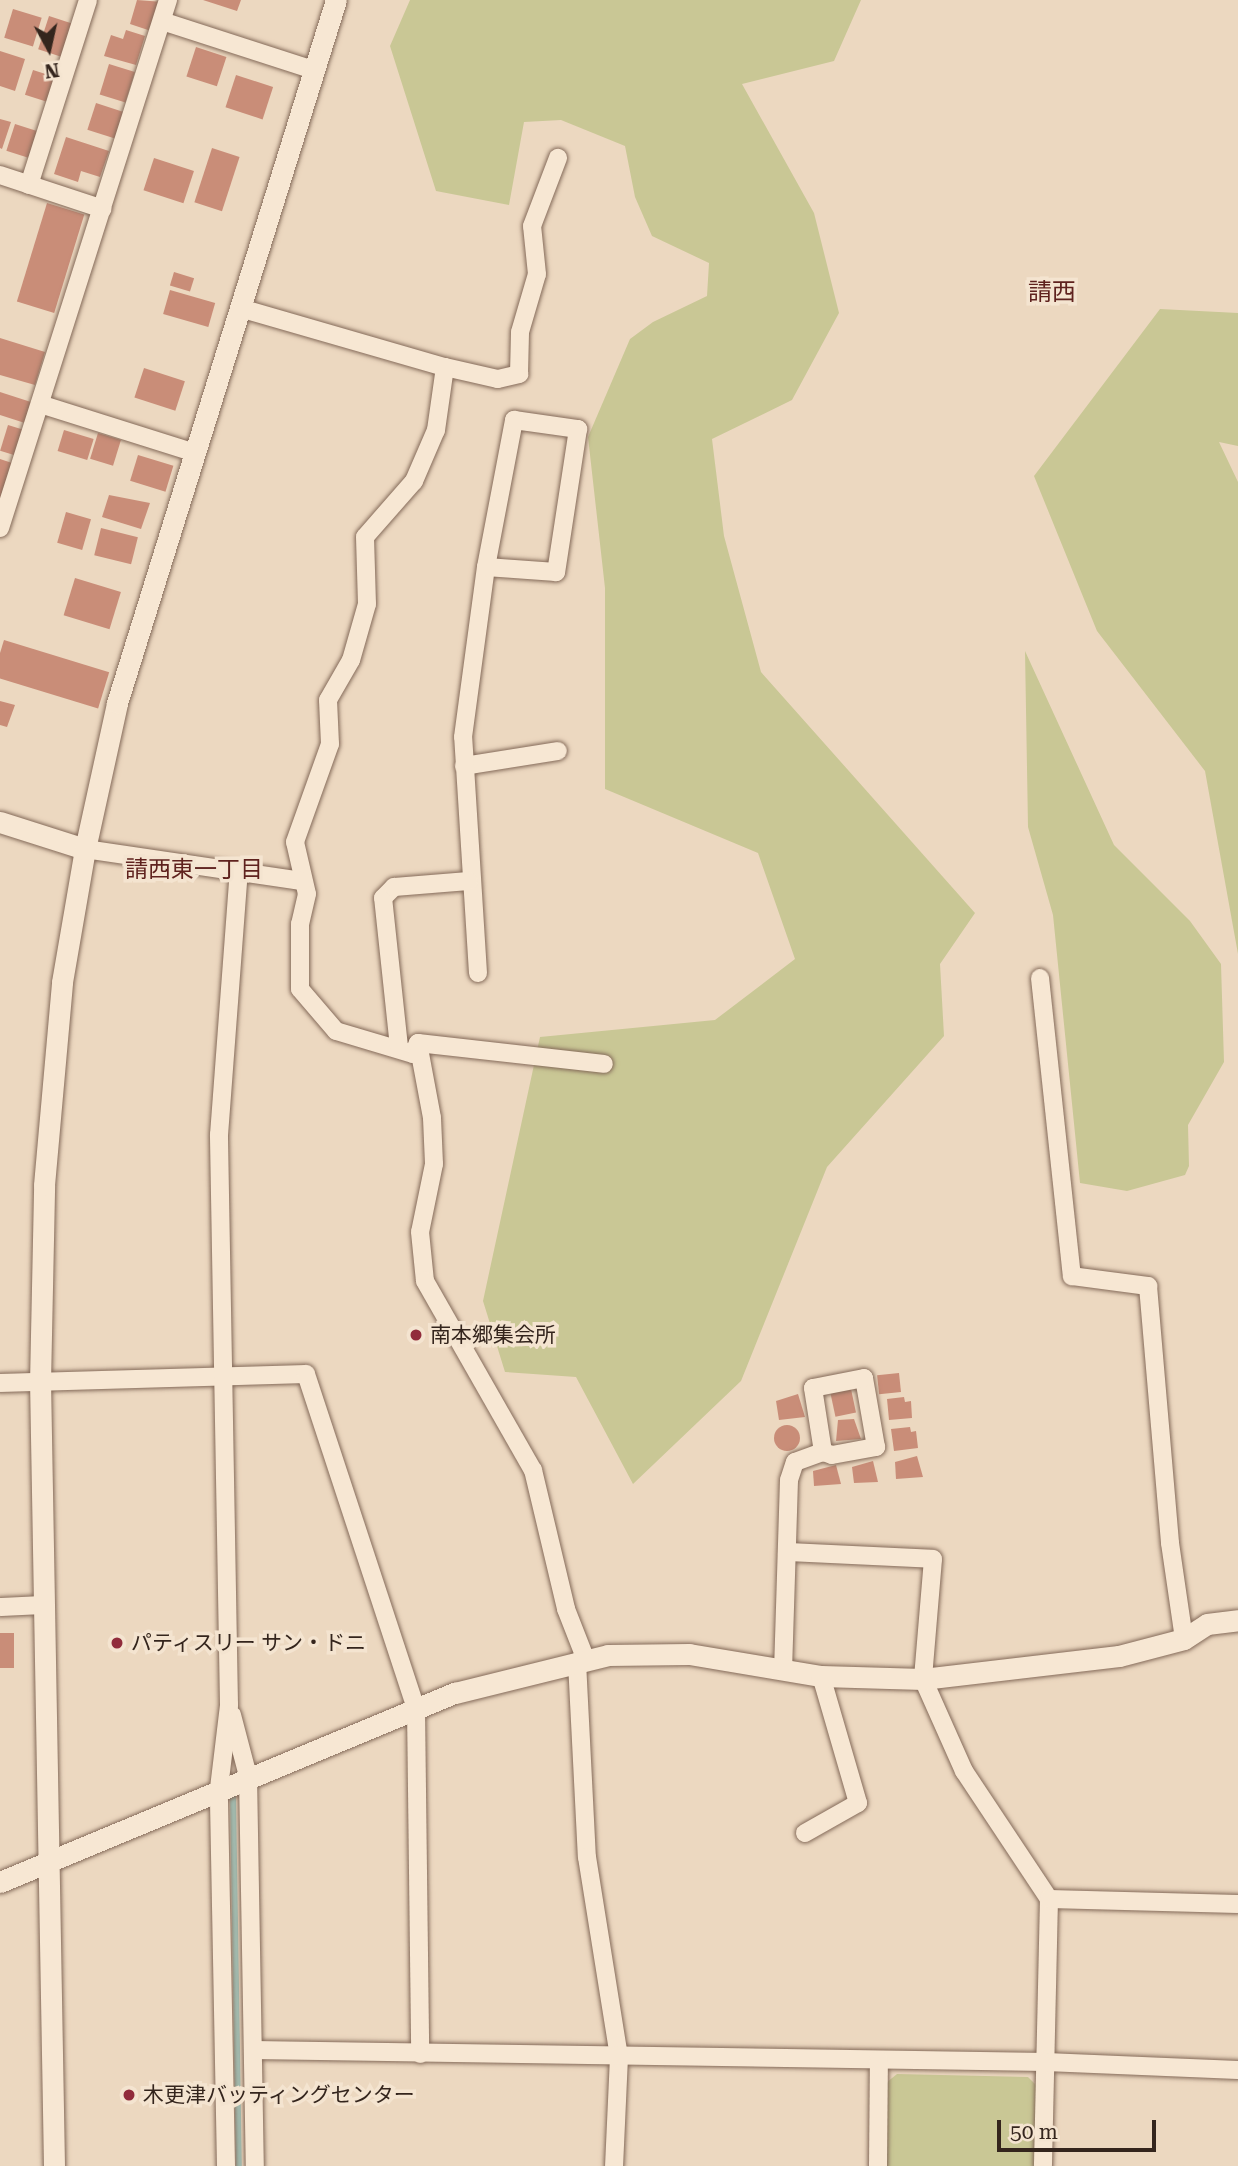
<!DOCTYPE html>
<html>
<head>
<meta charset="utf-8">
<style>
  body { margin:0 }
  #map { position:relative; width:1238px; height:2166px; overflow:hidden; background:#ecd8c0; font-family:"Roboto Serif","Noto Sans JP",serif }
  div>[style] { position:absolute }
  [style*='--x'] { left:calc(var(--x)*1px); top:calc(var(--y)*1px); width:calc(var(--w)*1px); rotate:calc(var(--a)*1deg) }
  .green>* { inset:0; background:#c9c795 }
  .stream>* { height:6px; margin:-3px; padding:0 3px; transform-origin:3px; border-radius:3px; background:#a3beb2 }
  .building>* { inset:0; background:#c98d78; transform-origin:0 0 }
  .round { border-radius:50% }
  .roads { filter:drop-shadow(0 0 2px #846a59) drop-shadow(0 0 2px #846a59) }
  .minor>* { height:18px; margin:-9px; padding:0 9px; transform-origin:9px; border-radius:9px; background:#f7e7d3 }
  .tertiary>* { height:21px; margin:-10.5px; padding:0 10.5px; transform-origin:10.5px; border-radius:10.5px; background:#f7e7d3 }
  .dots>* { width:19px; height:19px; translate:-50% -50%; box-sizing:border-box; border:4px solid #f4e4d0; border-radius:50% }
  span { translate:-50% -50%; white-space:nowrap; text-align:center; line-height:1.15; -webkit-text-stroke:7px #f4e4d0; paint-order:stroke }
  .poi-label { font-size:21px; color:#34251d }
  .left { translate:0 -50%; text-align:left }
  .neighbourhood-label { font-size:23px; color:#5f221e }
  .quarter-label { font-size:24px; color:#5f221e }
  .north { position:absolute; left:14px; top:14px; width:70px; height:70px; -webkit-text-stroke:5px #f4e4d0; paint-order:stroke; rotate:172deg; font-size:19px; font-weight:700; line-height:28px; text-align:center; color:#34251d }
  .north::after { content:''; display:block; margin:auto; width:24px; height:32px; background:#34251d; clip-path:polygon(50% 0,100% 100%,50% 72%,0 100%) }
  .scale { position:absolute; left:997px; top:2120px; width:159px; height:32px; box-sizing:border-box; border:4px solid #34251d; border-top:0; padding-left:9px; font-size:21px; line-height:24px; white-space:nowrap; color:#34251d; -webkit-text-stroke:5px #f4e4d0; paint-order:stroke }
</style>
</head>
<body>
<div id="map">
  <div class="green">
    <div style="clip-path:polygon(410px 0,861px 0,834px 61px,742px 84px,814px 213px,839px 313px,792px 400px,712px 439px,724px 536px,761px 672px,975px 913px,940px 964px,944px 1036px,827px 1167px,741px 1381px,633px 1484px,576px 1377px,505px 1372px,483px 1301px,540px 1037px,715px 1020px,795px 959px,758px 853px,605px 789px,605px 588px,588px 437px,630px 339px,653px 322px,707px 296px,709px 263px,652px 236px,635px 197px,625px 146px,561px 120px,524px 122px,509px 205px,436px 191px,390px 46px)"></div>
    <div style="clip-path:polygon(1160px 309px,1238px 313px,1238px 446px,1219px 442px,1238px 482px,1238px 954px,1205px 771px,1097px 631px,1034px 476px)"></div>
    <div style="clip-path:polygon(1025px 651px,1114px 845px,1190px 921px,1221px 964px,1224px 1062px,1188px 1125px,1189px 1166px,1185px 1175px,1127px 1191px,1080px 1183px,1053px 915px,1028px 827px)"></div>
    <div style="clip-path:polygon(897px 2074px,1028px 2077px,1037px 2086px,1036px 2166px,886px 2166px,886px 2083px)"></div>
  </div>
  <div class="stream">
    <div style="--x:233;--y:1796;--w:370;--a:89.1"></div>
  </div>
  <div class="building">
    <div style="clip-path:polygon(137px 0,163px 2px,154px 32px,130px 24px)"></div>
    <div style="clip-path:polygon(203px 0,241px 0,237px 11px)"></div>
    <div style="left:13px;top:9px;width:30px;height:30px;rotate:17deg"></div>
    <div style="left:49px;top:16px;width:25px;height:35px;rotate:18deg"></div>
    <div style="clip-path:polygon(126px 30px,145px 36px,136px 65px,104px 56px,111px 35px,123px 39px)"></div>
    <div style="left:196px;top:47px;width:32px;height:31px;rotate:18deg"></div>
    <div style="clip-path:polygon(0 51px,25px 59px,15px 91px,0 86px)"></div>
    <div style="left:109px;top:64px;width:27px;height:32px;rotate:17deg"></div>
    <div style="left:33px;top:70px;width:23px;height:26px;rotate:18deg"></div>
    <div style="left:236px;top:75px;width:39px;height:34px;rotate:18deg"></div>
    <div style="left:96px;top:103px;width:29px;height:28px;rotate:18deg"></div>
    <div style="clip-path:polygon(0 119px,11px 122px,2px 149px,0 148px)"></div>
    <div style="left:15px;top:124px;width:23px;height:28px;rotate:18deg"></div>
    <div style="clip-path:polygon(66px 137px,109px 151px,100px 177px,81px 171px,78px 182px,54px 174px)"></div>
    <div style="left:212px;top:148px;width:29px;height:57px;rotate:18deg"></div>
    <div style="left:154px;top:158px;width:42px;height:34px;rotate:18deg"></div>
    <div style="left:47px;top:203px;width:39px;height:103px;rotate:17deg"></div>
    <div style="left:174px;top:272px;width:21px;height:14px;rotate:17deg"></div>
    <div style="left:170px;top:290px;width:47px;height:25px;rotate:16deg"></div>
    <div style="clip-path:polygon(0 338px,45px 352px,35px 385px,0 375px)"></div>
    <div style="left:144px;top:368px;width:43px;height:31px;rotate:18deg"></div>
    <div style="clip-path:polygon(0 392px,34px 403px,28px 424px,0 415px)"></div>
    <div style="left:8px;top:425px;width:17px;height:27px;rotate:17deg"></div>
    <div style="left:64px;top:430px;width:31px;height:22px;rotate:17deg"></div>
    <div style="left:98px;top:433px;width:24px;height:27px;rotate:17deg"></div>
    <div style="left:138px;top:455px;width:37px;height:27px;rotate:17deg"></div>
    <div style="clip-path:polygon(0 459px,12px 463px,0 499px)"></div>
    <div style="clip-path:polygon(109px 495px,150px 503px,141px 529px,102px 517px)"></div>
    <div style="left:66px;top:512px;width:26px;height:32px;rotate:16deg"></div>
    <div style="left:101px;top:528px;width:38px;height:28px;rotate:14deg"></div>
    <div style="left:75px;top:578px;width:48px;height:39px;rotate:17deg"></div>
    <div style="left:4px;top:640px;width:110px;height:38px;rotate:17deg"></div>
    <div style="clip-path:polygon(0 701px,15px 705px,7px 727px,0 725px)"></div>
    <div style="left:899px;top:1373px;width:19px;height:22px;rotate:84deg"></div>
    <div style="left:851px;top:1389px;width:24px;height:21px;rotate:78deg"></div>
    <div style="clip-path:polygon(798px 1394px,805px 1417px,779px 1420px,776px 1401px)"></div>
    <div style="clip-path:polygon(904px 1397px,905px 1402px,911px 1401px,912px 1418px,889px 1420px,887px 1399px)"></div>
    <div style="clip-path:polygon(854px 1419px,861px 1439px,836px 1441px,838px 1420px)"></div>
    <div class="round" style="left:774px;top:1425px;width:26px;height:26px"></div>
    <div style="clip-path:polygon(910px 1427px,911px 1432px,916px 1431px,918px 1448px,894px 1451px,891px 1429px)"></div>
    <div style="clip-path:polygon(917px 1456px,923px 1477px,896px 1479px,895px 1462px)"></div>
    <div style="clip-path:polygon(873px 1461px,878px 1482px,854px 1483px,852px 1467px)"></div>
    <div style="clip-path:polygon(836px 1465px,841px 1484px,814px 1486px,813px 1471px)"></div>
    <div style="left:0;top:1633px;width:14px;height:35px"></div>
  </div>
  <div class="roads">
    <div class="minor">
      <div style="--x:162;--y:21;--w:160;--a:17.9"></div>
      <div style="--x:0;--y:175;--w:108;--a:18.3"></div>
      <div style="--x:29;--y:185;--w:194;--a:-72.3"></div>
      <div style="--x:240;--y:308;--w:213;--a:16.1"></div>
      <div style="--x:445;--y:367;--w:54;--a:12.8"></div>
      <div style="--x:498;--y:379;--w:22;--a:-13"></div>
      <div style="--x:519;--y:374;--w:42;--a:-88.6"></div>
      <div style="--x:520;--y:332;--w:60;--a:-73.7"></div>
      <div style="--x:537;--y:274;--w:48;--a:-95.9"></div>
      <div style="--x:532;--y:226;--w:73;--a:-69.1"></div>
      <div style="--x:445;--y:367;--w:64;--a:98.1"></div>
      <div style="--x:436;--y:430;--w:56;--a:113.3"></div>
      <div style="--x:414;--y:481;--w:74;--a:131.2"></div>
      <div style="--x:365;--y:537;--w:67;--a:88.3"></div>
      <div style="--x:367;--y:604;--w:58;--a:105.9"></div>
      <div style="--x:351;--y:660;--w:46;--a:119.9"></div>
      <div style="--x:328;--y:700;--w:44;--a:87.4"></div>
      <div style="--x:330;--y:744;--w:104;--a:109.7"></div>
      <div style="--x:295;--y:842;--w:53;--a:77"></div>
      <div style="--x:307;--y:894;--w:31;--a:103"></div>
      <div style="--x:300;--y:924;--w:65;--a:90"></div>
      <div style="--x:300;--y:989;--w:55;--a:49.4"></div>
      <div style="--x:336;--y:1031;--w:80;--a:16.6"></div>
      <div style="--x:413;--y:1054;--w:12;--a:-66"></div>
      <div style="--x:418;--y:1043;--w:187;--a:6.4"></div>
      <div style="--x:40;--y:404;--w:163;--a:17.5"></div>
      <div style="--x:0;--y:528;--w:554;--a:-72.35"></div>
      <div style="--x:464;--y:766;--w:95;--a:-9.1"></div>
      <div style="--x:85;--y:849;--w:219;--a:8.4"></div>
      <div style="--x:478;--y:973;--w:236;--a:-93.6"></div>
      <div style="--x:463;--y:737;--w:172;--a:-82.3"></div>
      <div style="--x:486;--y:567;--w:150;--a:-79.2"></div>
      <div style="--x:514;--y:420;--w:65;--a:8"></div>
      <div style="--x:578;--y:429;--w:145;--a:98.7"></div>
      <div style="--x:556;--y:572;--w:70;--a:-175.9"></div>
      <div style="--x:1040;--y:978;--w:300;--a:83.9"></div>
      <div style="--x:1072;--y:1276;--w:77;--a:7.5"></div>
      <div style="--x:1148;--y:1286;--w:258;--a:85.1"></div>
      <div style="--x:1170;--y:1543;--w:97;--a:81.7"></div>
      <div style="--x:418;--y:1043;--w:76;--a:79.4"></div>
      <div style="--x:432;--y:1118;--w:46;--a:87.5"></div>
      <div style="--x:434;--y:1164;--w:69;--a:101.6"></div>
      <div style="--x:420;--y:1232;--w:49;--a:84.2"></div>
      <div style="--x:425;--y:1281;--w:218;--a:60.3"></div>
      <div style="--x:533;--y:1470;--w:143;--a:76.6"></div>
      <div style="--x:566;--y:1609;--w:55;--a:68.6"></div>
      <div style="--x:399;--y:1047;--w:150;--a:-96.1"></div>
      <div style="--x:383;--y:898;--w:16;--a:-45"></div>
      <div style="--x:394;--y:887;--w:75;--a:-4.6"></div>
      <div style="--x:0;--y:1383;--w:306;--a:-1.7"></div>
      <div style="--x:306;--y:1374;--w:352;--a:71.8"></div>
      <div style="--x:416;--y:1708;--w:346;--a:89.3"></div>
      <div style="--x:787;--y:1552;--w:146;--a:2.7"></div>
      <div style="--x:933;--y:1559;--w:120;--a:94.8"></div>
      <div style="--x:923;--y:1679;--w:101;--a:66"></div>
      <div style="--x:964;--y:1771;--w:154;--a:56.4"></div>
      <div style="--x:1049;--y:1899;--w:267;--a:91.3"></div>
      <div style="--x:0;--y:1607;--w:44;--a:-2.6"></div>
      <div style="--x:577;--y:1662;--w:195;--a:87.1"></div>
      <div style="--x:587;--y:1857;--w:203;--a:80.9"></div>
      <div style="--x:619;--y:2057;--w:109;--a:92.6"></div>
      <div style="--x:783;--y:1671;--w:191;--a:-88.2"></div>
      <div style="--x:789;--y:1480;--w:19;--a:-72"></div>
      <div style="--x:795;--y:1462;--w:30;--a:-20"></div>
      <div style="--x:823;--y:1452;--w:9;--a:18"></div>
      <div style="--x:832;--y:1455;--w:45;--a:-10.3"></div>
      <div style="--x:876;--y:1447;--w:70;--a:-99.9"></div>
      <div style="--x:864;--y:1378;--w:52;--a:168.9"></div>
      <div style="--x:813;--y:1388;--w:65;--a:81.1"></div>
      <div style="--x:232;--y:1715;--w:63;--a:75.3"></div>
      <div style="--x:248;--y:1776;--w:390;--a:89"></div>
      <div style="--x:805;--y:1833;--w:61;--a:-29.5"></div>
      <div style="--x:858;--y:1803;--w:132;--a:-106.2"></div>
      <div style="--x:1049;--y:1899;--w:189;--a:1.5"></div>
      <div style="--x:253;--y:2050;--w:793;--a:0.87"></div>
      <div style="--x:1046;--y:2062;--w:192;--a:2.4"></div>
      <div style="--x:226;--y:2166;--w:378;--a:-91.1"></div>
      <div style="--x:219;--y:1788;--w:84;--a:-83.1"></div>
      <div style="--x:229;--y:1705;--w:570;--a:-91.01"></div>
      <div style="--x:219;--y:1135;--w:264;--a:-85.7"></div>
      <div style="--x:878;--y:2166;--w:106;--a:-89.5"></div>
    </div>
    <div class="tertiary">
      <div style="--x:0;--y:822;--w:89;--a:17.6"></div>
      <div style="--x:0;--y:1882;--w:493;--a:-22.6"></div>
      <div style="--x:455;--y:1693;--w:158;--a:-13.9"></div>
      <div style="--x:608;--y:1655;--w:81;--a:-0.7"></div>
      <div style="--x:689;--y:1654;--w:134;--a:9.5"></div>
      <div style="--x:821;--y:1676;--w:102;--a:1.7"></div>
      <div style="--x:923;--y:1679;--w:197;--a:-6.7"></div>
      <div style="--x:1119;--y:1656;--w:67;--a:-14.7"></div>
      <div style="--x:1184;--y:1639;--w:27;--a:-33"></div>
      <div style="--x:1207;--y:1624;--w:31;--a:-7"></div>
      <div style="--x:54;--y:2166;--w:783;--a:-91.02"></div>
      <div style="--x:40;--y:1383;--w:198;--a:-88.8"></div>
      <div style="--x:44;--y:1185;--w:204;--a:-84.9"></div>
      <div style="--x:62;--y:982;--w:135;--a:-80.2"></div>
      <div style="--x:85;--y:849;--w:149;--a:-77.6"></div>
      <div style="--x:117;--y:703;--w:736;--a:-72.7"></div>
    </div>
  </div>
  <div class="dots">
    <div style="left:416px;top:1335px;background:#912b3b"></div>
    <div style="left:117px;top:1643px;background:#912b3b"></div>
    <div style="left:129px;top:2095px;background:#912b3b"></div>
  </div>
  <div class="poi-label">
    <span class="left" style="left:430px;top:1335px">南本郷集会所</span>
    <span class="left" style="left:131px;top:1643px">パティスリー サン・ドニ</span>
    <span class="left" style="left:143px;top:2095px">木更津バッティングセンター</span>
  </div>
  <div class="neighbourhood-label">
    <span style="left:194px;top:870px">請西東一丁目</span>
  </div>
  <div class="quarter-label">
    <span style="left:1052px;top:293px">請西</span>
  </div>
  <div class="north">N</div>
  <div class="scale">50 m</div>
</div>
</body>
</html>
